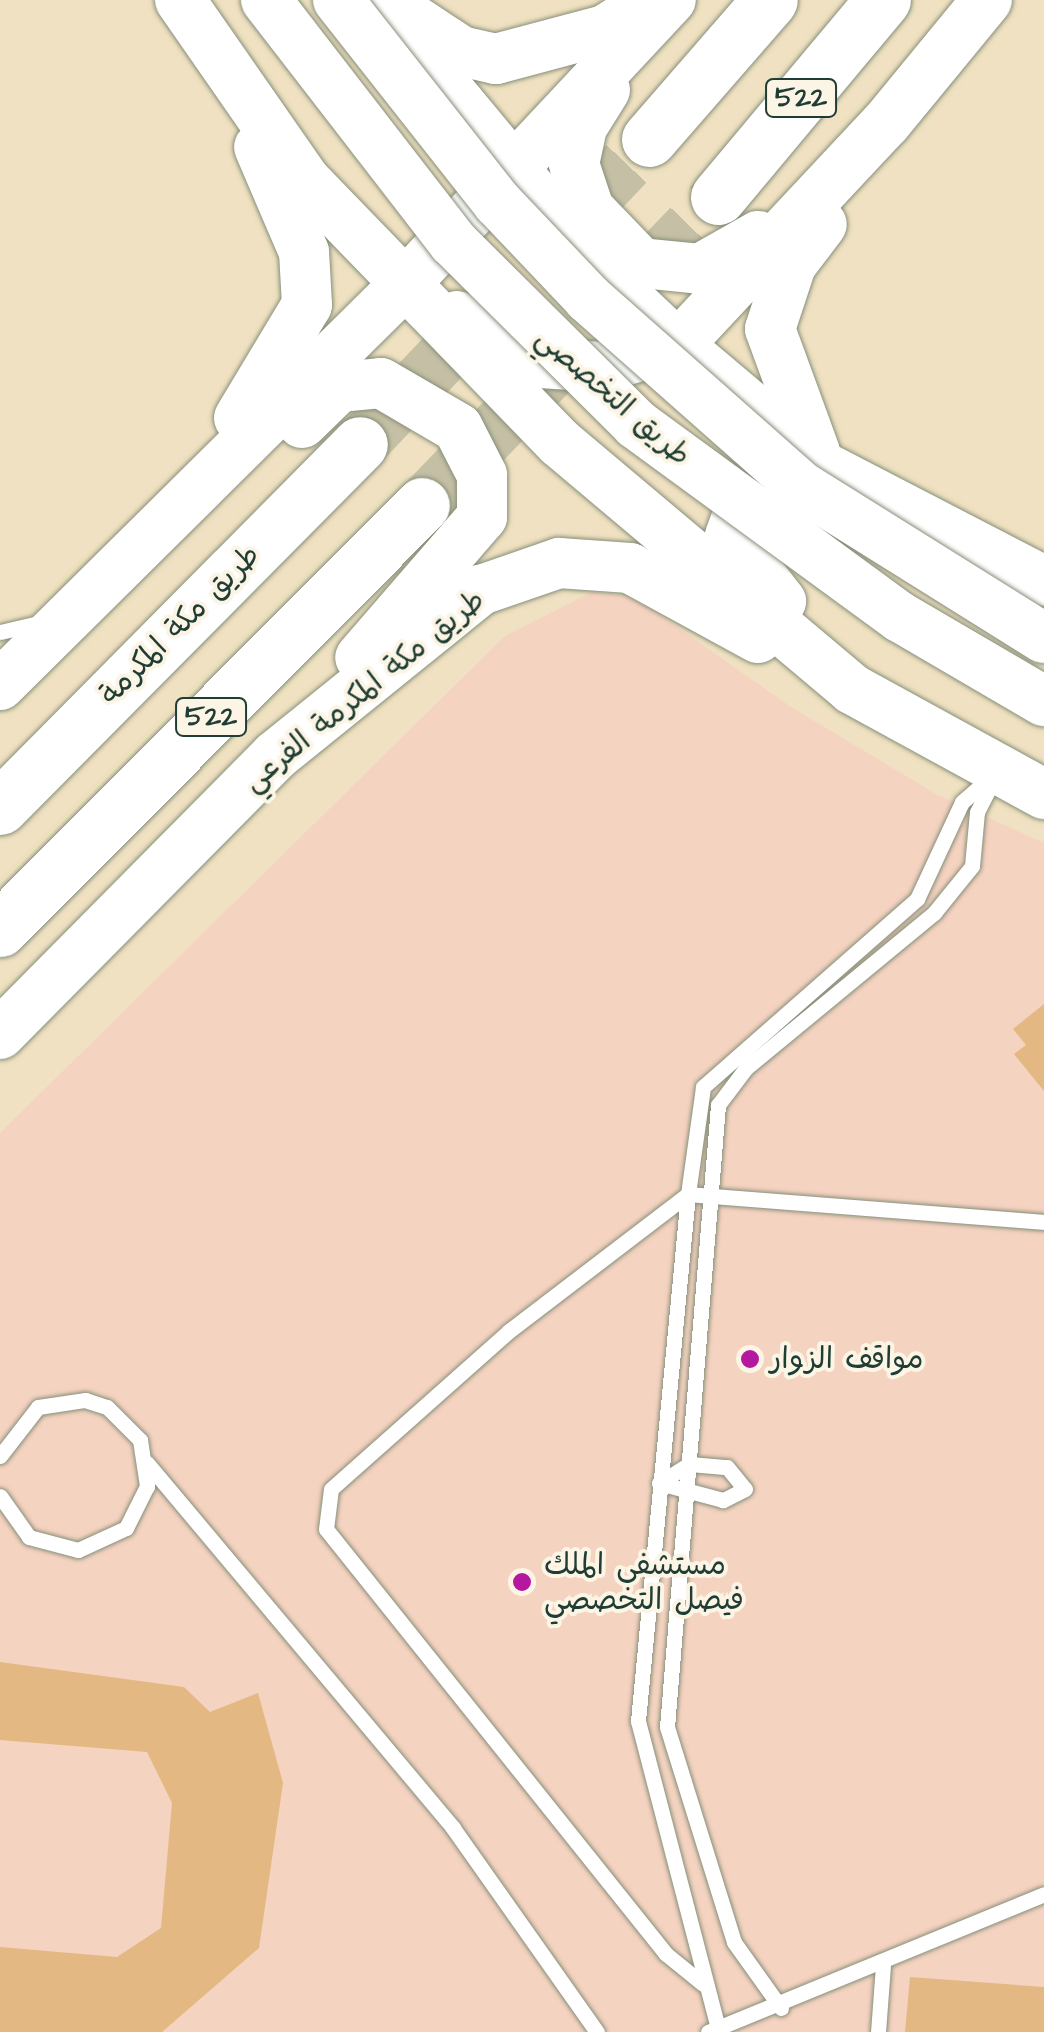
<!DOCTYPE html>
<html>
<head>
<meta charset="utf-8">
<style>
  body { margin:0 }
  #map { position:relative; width:1044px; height:2032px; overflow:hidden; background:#efe1c1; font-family:"Architects Daughter","Playpen Sans Arabic",sans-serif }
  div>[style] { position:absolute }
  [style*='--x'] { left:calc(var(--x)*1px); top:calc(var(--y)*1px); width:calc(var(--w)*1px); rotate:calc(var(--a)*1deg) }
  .built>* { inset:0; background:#f5d3c1 }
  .building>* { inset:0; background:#e3b882 }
  .motorway-tunnel>* { height:55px; margin-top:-27.5px; transform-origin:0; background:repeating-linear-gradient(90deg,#c5c0a5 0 55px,transparent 0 83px) }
  .roads { filter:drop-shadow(0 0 2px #878f7a) drop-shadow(0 0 2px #878f7a) }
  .service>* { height:15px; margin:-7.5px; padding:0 7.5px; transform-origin:7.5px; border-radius:7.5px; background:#fff }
  .primary>* { height:50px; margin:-25px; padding:0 25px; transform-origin:25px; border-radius:25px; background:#fff }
  .motorway>* { height:55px; margin:-27.5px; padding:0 27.5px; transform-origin:27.5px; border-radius:27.5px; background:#fff }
  .bridges { filter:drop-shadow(0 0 2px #878f7a) drop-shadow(0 0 2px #878f7a) }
  .primary-bridge>* { height:50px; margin:-25px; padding:0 25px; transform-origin:25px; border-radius:25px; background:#fff }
  .dots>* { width:28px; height:28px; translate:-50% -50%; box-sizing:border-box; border:5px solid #fcf5e5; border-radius:50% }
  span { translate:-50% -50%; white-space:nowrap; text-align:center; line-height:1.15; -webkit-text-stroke:8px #fcf5e5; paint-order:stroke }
  .shield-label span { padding:2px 8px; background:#fcf5e5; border:2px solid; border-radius:8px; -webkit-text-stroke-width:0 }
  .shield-label { font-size:28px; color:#1f3d34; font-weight:700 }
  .street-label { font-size:30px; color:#1f3d34 }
  .poi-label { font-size:30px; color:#1f3d34 }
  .left { translate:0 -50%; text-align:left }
</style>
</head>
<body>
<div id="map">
  <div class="built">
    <div style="clip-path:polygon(592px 592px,633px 596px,791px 707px,936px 794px,1044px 843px,1044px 2032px,0 2032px,0 1133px,505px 636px)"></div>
  </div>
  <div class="building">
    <div style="clip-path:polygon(1044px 1004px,1044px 1091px,1014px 1054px,1026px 1045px,1013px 1029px)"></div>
    <div style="clip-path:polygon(0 1662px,184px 1687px,210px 1712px,258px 1693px,283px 1783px,259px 1948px,162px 2032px,0 2032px,0 1947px,117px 1957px,161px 1928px,172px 1803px,147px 1752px,0 1740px)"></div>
    <div style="clip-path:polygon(910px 1977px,1044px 1987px,1044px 2032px,905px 2032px)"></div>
  </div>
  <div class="motorway-tunnel">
    <div style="--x:360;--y:444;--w:420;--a:-46.5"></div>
    <div style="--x:422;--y:505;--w:427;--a:-46.1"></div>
  </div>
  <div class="roads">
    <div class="service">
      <div style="--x:0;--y:632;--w:44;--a:-13.1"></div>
      <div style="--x:0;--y:1456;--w:62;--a:-52.2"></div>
      <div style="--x:38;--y:1407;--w:48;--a:-8.5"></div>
      <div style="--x:85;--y:1400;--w:23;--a:18"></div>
      <div style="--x:107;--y:1407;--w:47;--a:45"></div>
      <div style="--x:140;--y:1440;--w:47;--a:81.3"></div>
      <div style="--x:147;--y:1486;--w:47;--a:116.6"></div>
      <div style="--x:126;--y:1528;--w:53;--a:155.4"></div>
      <div style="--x:78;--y:1550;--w:51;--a:-165.1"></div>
      <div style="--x:29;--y:1537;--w:50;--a:-125.3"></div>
      <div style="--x:147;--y:1463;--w:476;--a:50"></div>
      <div style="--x:453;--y:1828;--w:250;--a:54.8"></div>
      <div style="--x:690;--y:1464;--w:37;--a:5"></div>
      <div style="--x:727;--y:1467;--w:28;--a:51"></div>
      <div style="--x:745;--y:1489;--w:25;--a:153"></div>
      <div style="--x:723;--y:1500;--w:66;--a:-165.1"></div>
      <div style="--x:659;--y:1483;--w:36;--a:-32"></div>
      <div style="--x:703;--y:1984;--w:48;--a:-141"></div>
      <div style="--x:666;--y:1954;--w:544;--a:-128.66"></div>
      <div style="--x:326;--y:1529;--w:40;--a:-82.9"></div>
      <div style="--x:331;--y:1489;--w:238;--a:-41.6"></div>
      <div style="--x:509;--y:1331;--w:225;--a:-37.4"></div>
      <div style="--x:688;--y:1194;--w:108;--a:-82"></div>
      <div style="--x:703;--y:1087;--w:285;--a:-41.3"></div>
      <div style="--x:917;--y:899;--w:107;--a:-65.1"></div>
      <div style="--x:962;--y:802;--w:40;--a:-41"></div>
      <div style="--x:781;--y:2008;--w:81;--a:-125.5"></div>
      <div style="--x:734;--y:1942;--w:225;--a:-107.3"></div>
      <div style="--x:667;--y:1727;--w:624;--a:-85.31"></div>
      <div style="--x:718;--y:1105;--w:46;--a:-52.9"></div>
      <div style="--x:746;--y:1068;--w:244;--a:-39.5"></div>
      <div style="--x:934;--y:913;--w:60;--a:-51"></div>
      <div style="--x:972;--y:866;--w:54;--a:-84.7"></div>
      <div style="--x:977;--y:812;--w:35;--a:-63"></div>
      <div style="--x:708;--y:2032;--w:363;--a:-22.3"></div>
      <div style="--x:719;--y:2032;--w:321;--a:-104.6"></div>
      <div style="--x:638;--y:1721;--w:529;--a:-84.58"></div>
      <div style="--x:688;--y:1194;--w:357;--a:4.5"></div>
      <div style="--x:878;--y:2032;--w:66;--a:-85.7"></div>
    </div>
    <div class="primary">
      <div style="--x:180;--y:0;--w:219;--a:55.2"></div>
      <div style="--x:305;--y:180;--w:366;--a:45.9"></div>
      <div style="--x:560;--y:443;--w:382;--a:40.1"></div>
      <div style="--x:852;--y:689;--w:219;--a:28.7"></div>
      <div style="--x:374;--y:0;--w:351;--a:50.3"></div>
      <div style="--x:598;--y:270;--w:110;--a:43.2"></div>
      <div style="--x:678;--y:345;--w:186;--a:40.2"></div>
      <div style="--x:820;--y:465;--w:252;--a:27.4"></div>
      <div style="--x:399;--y:10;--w:74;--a:33.5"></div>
      <div style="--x:461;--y:51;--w:36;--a:13"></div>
      <div style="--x:496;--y:59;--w:113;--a:-14.9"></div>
      <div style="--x:605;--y:30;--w:51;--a:-32.1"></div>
      <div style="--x:605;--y:90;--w:44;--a:121.9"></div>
      <div style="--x:582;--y:127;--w:38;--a:102"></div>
      <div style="--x:574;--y:164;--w:47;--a:71.6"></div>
      <div style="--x:589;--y:209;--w:75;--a:46.1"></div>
      <div style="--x:641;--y:263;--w:59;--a:5.8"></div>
      <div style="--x:700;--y:269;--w:67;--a:-29.6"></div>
      <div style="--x:457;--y:316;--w:95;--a:29.5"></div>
      <div style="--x:540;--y:363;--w:63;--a:3.6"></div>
      <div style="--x:603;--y:367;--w:78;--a:-16.3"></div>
      <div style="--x:678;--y:345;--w:304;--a:-46.9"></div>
      <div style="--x:886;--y:123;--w:159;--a:-50.6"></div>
      <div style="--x:239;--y:418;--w:132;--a:-59"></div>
      <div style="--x:307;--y:305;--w:53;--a:-93.2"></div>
      <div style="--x:304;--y:252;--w:114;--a:-113.2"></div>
      <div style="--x:302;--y:423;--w:52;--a:-44.2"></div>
      <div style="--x:339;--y:387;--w:42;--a:-5.4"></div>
      <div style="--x:381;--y:383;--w:89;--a:30.3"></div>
      <div style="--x:458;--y:428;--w:53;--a:62.9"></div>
      <div style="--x:482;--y:475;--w:42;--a:90"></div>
      <div style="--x:482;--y:517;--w:186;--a:130.9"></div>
      <div style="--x:815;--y:452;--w:131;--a:-110.1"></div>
      <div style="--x:770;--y:329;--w:67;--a:-71.8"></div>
      <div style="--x:791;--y:265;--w:51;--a:-52.9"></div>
      <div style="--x:772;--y:472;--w:30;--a:147"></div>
      <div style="--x:747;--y:488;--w:51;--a:109.5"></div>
      <div style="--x:730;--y:536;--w:83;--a:51.9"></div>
      <div style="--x:0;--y:685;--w:567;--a:-44.71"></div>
      <div style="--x:403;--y:286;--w:392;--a:-46.9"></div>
      <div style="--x:0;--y:1034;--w:391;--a:-45.3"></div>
      <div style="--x:275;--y:756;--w:265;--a:-38.9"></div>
      <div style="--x:481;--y:590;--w:83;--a:-19.1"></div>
      <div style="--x:559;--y:563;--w:71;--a:4"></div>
      <div style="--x:630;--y:568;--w:146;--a:28.7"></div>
    </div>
    <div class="motorway">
      <div style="--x:649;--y:139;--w:184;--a:-49"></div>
      <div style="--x:718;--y:197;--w:257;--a:-50.1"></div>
      <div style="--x:0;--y:807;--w:511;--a:-45.24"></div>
      <div style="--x:0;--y:929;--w:598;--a:-45.14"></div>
    </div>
  </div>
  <div class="bridges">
    <div class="primary-bridge">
      <div style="--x:266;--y:0;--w:306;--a:52.3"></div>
      <div style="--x:453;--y:242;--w:258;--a:44.8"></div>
      <div style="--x:636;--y:424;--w:327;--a:36.2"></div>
      <div style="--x:900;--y:617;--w:167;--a:30.3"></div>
      <div style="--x:338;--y:0;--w:258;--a:51.8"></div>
      <div style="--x:498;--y:203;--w:131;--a:46.5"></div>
      <div style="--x:588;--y:298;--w:286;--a:41.5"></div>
      <div style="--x:802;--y:487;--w:285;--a:32"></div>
    </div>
  </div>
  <div class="dots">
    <div style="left:750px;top:1359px;background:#b5179e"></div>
    <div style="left:522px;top:1582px;background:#b5179e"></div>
  </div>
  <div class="shield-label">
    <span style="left:801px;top:98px">522</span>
    <span style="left:211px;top:717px">522</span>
  </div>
  <div class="street-label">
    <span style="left:613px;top:397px;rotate:41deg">طريق التخصصي</span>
    <span style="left:180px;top:625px;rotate:-45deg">طريق مكة المكرمة</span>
    <span style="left:364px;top:691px;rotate:-39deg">طريق مكة المكرمة الفرعي</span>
  </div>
  <div class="poi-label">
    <span class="left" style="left:770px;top:1359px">مواقف الزوار</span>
    <span class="left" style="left:544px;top:1582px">مستشفى الملك<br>فيصل التخصصي</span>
  </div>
</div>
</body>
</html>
